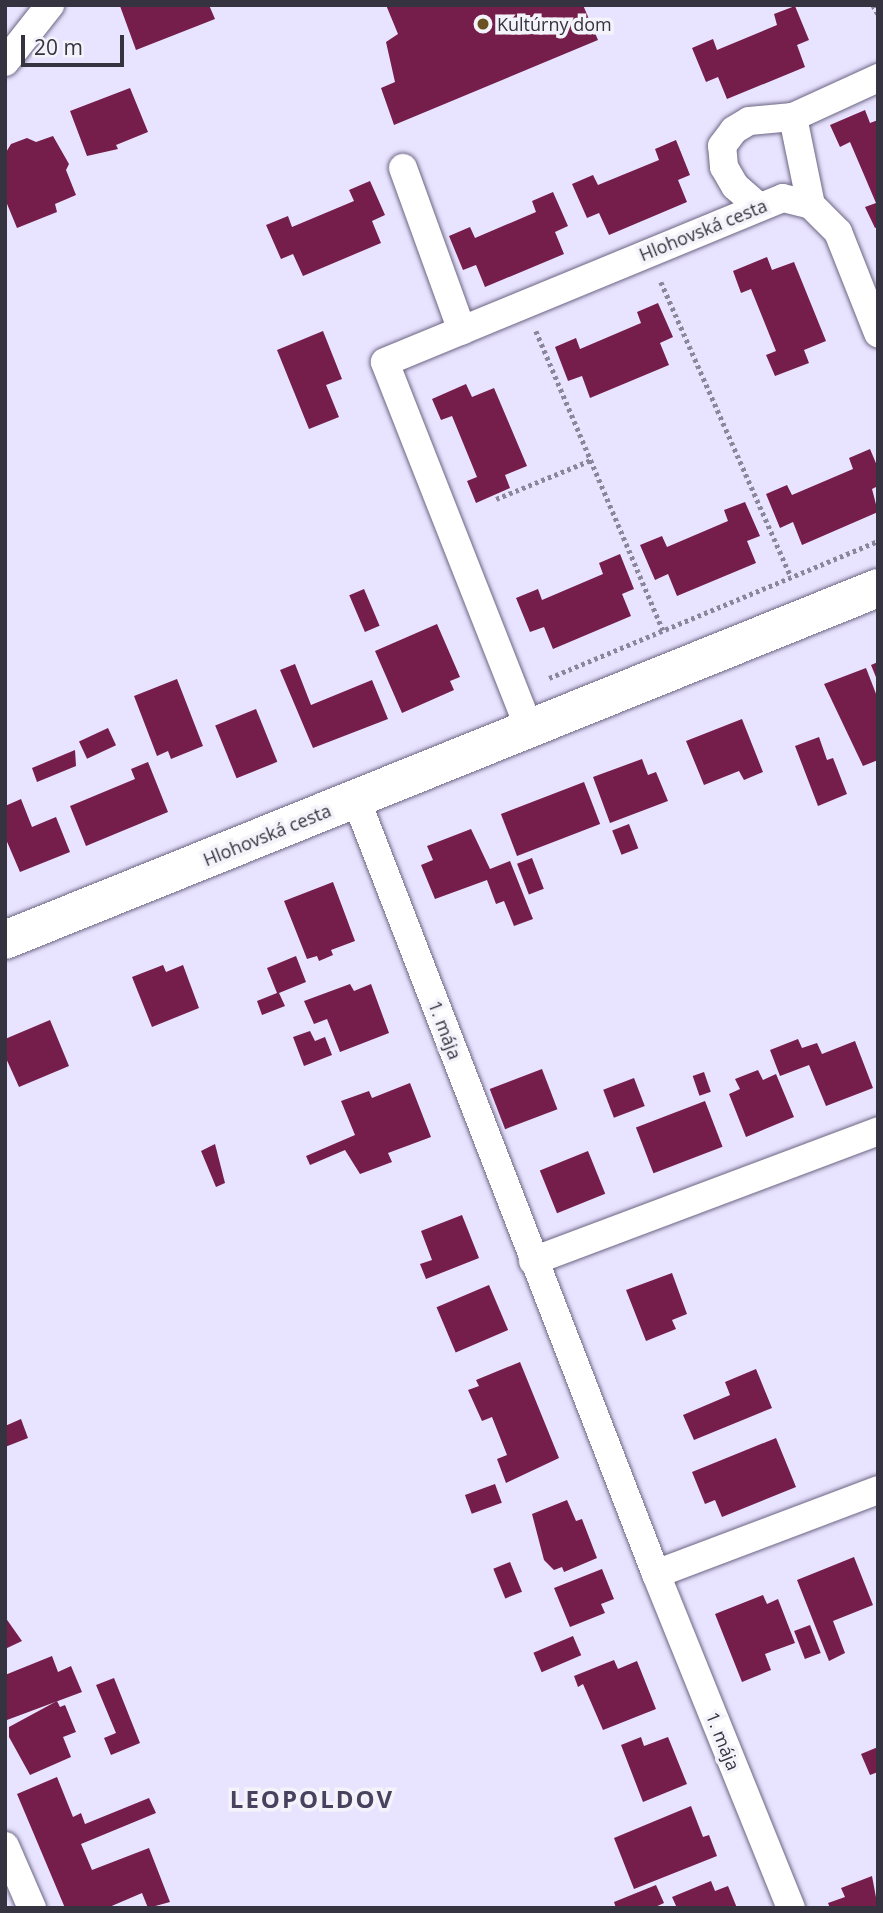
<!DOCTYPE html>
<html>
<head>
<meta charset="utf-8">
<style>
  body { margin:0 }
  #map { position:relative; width:883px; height:1913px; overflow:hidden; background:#e8e3fe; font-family:"Open Sans",sans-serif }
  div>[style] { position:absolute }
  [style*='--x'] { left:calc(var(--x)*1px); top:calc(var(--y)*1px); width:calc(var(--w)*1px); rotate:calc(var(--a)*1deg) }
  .building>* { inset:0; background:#751e4c; transform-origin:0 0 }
  .path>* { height:4.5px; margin-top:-2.25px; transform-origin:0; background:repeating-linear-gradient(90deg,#8b879b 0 3.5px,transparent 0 7px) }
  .roads { filter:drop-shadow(0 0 2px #6c6583) drop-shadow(0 0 2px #6c6583) }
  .street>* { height:28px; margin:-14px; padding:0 14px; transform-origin:14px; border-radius:14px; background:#fff }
  .secondary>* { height:38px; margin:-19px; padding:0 19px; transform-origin:19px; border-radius:19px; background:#fff }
  .dots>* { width:19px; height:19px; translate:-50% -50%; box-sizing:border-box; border:4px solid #f4f3fa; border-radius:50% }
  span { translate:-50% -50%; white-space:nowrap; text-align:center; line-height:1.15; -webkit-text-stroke:7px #f4f3fa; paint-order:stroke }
  .poi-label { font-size:18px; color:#363340 }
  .left { translate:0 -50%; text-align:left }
  .street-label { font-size:18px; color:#363340 }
  .district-label { font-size:24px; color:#48425e; font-weight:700; letter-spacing:2px }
  .frame { position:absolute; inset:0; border:7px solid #363340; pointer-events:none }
  .scale { position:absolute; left:21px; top:35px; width:103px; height:32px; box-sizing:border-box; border:4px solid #363340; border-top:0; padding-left:9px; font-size:21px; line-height:24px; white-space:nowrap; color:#363340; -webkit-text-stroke:5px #f4f3fa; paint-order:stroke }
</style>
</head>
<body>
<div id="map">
  <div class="building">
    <div style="clip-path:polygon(209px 5px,215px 19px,136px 50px,120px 6px)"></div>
    <div style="clip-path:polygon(386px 5px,583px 5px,598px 40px,394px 125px,381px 88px,395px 82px,386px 42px,398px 34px)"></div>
    <div style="clip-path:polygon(795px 6px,809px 40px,797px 45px,805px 67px,727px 99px,718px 77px,706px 82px,692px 48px,713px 39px,717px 50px,777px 25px,774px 14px)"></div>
    <div style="clip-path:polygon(130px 88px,148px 132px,116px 145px,118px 149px,87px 156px,70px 111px)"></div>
    <div style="clip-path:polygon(865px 110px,870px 123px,878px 120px,878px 227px,875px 228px,865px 207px,876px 203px,850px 142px,840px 147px,830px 125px)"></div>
    <div style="clip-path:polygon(53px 136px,69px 164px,66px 170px,76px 195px,55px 204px,57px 212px,17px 228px,5px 199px,5px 154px,11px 144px,27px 138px,36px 142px)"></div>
    <div style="clip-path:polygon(676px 140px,690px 175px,678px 180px,687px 202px,609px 235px,599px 213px,587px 218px,572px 184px,593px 175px,598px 185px,659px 160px,655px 149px)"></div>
    <div style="clip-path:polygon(370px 181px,385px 215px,372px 221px,381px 243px,303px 276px,293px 254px,281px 259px,266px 225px,288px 216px,292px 227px,354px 201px,349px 190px)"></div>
    <div style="clip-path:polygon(553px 192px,568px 226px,555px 232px,564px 254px,485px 287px,476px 265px,463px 270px,449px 236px,470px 227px,475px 238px,536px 212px,532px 201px)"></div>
    <div style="clip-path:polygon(767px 257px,772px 270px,794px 262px,826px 341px,804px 350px,809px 363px,775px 376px,766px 355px,776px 351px,751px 289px,741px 293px,733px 271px)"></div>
    <div style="clip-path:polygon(658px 303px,673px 337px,660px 343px,669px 365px,590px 398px,582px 376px,568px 381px,555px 347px,576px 338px,580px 349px,641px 323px,637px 312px)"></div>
    <div style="clip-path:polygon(323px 331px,342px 379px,326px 385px,339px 417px,309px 429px,277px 350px)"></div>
    <div style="clip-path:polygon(466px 384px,472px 397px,494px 388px,527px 466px,505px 475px,510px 488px,476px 503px,467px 481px,477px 477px,452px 416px,441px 420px,432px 399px)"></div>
    <div style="clip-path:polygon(870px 449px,878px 468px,878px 486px,872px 489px,878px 512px,802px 545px,793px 522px,780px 528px,766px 494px,787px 485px,792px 495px,853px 469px,849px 458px)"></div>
    <div style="clip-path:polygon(745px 502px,760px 536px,747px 541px,756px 563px,677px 596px,668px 574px,655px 580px,640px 545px,662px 536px,667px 547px,728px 521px,724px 510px)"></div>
    <div style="clip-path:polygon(620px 554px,634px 589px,622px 594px,631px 616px,553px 649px,544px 627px,530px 632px,516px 598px,538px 589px,542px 600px,603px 574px,599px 563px)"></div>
    <div style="left:364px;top:589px;width:40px;height:16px;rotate:67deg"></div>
    <div style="clip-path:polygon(437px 624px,460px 677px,450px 681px,454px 690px,402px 713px,375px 651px)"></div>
    <div style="clip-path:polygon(878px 662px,878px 682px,871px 665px)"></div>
    <div style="clip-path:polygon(295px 664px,311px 705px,372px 680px,388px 719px,313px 748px,280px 670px)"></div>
    <div style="clip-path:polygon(866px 668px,878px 699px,878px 760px,863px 766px,824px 684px)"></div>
    <div style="clip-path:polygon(177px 679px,203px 746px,171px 759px,168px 751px,157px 756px,134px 696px)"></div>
    <div style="left:256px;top:709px;width:57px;height:44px;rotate:68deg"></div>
    <div style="clip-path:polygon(742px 719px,763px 772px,744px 780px,739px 771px,704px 785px,686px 741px)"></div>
    <div style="left:108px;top:728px;width:19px;height:32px;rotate:65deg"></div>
    <div style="clip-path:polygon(819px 737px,827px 760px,833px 758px,847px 794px,818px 806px,795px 746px)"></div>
    <div style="clip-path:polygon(75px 750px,76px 766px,37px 782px,32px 768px)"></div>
    <div style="clip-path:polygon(642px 759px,648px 775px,656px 772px,668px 801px,610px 823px,593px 777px)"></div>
    <div style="clip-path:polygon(148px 762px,168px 812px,86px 846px,70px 806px,135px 779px,131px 769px)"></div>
    <div style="left:584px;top:782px;width:45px;height:89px;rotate:69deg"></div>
    <div style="clip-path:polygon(21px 799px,32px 827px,56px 817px,70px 852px,20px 872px,5px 837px,5px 806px)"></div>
    <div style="left:629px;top:824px;width:26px;height:18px;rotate:69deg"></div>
    <div style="clip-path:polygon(471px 829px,490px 869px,510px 861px,533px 919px,514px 926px,504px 901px,496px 904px,487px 880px,435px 899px,421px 865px,433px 860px,427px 846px)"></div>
    <div style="left:532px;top:858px;width:33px;height:16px;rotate:69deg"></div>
    <div style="clip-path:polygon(333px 882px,355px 941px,331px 950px,333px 955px,319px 961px,317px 956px,307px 959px,284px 901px)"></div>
    <div style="clip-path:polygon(296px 956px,306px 982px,279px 993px,285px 1006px,262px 1015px,257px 1001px,277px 993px,267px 968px)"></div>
    <div style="clip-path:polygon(163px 965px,166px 972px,183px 965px,199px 1008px,152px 1027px,132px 977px)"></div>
    <div style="clip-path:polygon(350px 984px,354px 991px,371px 984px,389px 1033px,340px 1052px,327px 1019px,314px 1024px,304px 1001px)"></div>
    <div style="clip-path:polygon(50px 1020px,69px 1066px,19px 1087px,5px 1056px,5px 1039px)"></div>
    <div style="clip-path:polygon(310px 1031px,315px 1041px,325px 1037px,332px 1055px,304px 1066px,293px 1037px)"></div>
    <div style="clip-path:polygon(798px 1039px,802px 1048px,817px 1043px,822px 1054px,855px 1041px,873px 1088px,826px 1106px,809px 1065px,780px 1076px,770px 1050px)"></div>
    <div style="left:542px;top:1069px;width:43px;height:56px;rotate:69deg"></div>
    <div style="clip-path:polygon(758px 1070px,763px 1080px,776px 1074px,794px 1117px,746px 1137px,729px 1094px,740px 1089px,735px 1079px)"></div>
    <div style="left:704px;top:1072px;width:21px;height:12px;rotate:71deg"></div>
    <div style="left:634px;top:1078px;width:30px;height:33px;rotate:69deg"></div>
    <div style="clip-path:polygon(410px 1083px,431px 1137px,388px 1153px,392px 1162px,360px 1174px,345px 1150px,310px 1165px,306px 1156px,355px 1135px,341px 1101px,369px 1091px,372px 1098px)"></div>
    <div style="left:705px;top:1101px;width:49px;height:74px;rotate:69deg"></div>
    <div style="clip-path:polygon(215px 1144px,225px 1183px,216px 1187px,201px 1151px)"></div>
    <div style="left:588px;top:1151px;width:46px;height:52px;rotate:68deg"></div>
    <div style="clip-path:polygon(462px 1215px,479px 1258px,426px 1279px,420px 1264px,432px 1260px,421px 1231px)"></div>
    <div style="clip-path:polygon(672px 1273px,687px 1314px,672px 1320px,676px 1329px,646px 1341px,626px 1290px)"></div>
    <div style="left:489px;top:1285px;width:49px;height:57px;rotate:67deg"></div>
    <div style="clip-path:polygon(520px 1362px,559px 1458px,506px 1483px,497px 1459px,507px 1455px,492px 1417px,482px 1421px,468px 1390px,479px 1386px,476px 1380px)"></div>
    <div style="clip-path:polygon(756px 1369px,772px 1408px,694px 1440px,683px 1415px,730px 1395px,725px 1382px)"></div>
    <div style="clip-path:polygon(21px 1419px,28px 1438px,5px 1447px,5px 1426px)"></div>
    <div style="clip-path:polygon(776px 1438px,796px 1487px,722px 1517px,715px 1500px,705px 1504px,692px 1472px)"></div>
    <div style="left:495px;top:1484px;width:20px;height:32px;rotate:70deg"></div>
    <div style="clip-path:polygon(567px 1500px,576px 1521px,582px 1519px,597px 1558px,564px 1572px,562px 1567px,554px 1570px,544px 1560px,532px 1514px)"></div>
    <div style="clip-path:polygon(854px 1557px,873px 1605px,833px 1621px,845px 1653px,829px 1661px,797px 1580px)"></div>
    <div style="left:510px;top:1562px;width:32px;height:18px;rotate:68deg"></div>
    <div style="clip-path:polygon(602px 1569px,614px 1599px,601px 1604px,605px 1613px,570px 1627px,554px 1588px)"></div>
    <div style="clip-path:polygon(763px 1595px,767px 1604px,778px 1599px,795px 1643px,765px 1654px,771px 1670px,742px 1682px,715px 1614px)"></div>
    <div style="clip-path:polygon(5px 1617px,22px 1641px,5px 1649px)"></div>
    <div style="left:810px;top:1625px;width:30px;height:17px;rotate:69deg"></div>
    <div style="left:573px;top:1636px;width:21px;height:43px;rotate:67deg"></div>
    <div style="clip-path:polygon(52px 1656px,58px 1672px,71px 1666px,82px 1692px,7px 1720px,5px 1675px)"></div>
    <div style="clip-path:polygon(614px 1660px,618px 1669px,637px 1661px,656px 1709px,603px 1730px,583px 1684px,578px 1687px,574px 1676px)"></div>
    <div style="clip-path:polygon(114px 1678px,140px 1743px,111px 1755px,104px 1738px,116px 1733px,96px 1685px)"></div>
    <div style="clip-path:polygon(57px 1701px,60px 1707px,65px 1705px,76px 1732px,63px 1737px,71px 1757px,30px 1775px,9px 1737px,9px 1727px)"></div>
    <div style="clip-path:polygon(641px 1737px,644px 1746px,668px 1737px,687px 1784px,643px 1802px,621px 1745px)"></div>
    <div style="clip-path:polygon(878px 1747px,878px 1772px,870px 1775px,861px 1754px)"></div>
    <div style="clip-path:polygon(57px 1777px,73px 1817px,81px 1813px,85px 1824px,149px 1798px,156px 1813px,81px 1844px,92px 1870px,149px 1848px,170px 1902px,148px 1908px,142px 1893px,107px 1908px,65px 1908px,17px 1794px)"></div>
    <div style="clip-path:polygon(691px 1806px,703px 1837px,709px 1835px,717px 1856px,634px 1889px,614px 1838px)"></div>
    <div style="clip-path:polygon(872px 1876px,878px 1908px,830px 1908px,828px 1903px,845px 1897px,841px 1888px)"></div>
    <div style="clip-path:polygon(711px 1881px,715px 1891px,728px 1886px,737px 1908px,677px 1908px,672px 1897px)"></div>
    <div style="clip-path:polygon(656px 1885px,664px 1903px,653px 1908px,616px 1908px,614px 1902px)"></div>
  </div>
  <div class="path">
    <div style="--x:873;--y:5;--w:10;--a:61"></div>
    <div style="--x:661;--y:282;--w:322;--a:66.2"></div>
    <div style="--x:536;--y:331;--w:325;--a:67"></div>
    <div style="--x:496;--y:499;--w:103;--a:-22.3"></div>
    <div style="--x:549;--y:678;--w:356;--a:-22.6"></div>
  </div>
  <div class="roads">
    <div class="street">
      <div style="--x:5;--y:62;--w:73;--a:-51.7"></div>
      <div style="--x:403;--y:168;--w:173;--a:70.1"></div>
      <div style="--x:811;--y:205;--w:90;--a:-101.6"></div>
      <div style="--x:793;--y:117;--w:94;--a:-24.6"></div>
      <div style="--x:758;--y:206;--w:30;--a:-139"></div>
      <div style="--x:735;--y:186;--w:22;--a:-120"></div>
      <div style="--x:724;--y:167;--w:21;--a:-95"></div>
      <div style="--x:722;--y:146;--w:20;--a:-53"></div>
      <div style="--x:734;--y:130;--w:17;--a:-31"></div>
      <div style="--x:749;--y:121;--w:44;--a:-5.2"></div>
      <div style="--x:529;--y:728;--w:393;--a:-111.5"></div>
      <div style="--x:385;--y:362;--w:430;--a:-22.4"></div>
      <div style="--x:783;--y:198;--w:29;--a:14"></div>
      <div style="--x:811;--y:205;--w:38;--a:45"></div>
      <div style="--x:838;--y:232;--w:109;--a:68.4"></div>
      <div style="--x:356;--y:799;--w:831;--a:68.84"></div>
      <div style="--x:656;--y:1574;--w:360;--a:68"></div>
      <div style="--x:533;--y:1261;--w:369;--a:-20.6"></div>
      <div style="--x:656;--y:1574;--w:237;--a:-20.7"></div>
      <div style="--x:5;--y:1846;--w:68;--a:66.5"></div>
    </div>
    <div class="secondary">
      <div style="--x:5;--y:940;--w:941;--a:-21.96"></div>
    </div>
  </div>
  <div class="dots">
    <div style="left:483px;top:24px;background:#695121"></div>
  </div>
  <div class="poi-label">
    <span class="left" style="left:497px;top:24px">Kultúrny dom</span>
  </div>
  <div class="street-label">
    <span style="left:703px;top:230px;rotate:-22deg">Hlohovská cesta</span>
    <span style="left:267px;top:835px;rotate:-22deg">Hlohovská cesta</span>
    <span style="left:445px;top:1030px;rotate:69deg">1. mája</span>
    <span style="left:723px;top:1741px;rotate:68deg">1. mája</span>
  </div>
  <div class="district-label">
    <span style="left:312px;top:1799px">LEOPOLDOV</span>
  </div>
  <div class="frame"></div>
  <div class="scale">20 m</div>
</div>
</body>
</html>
